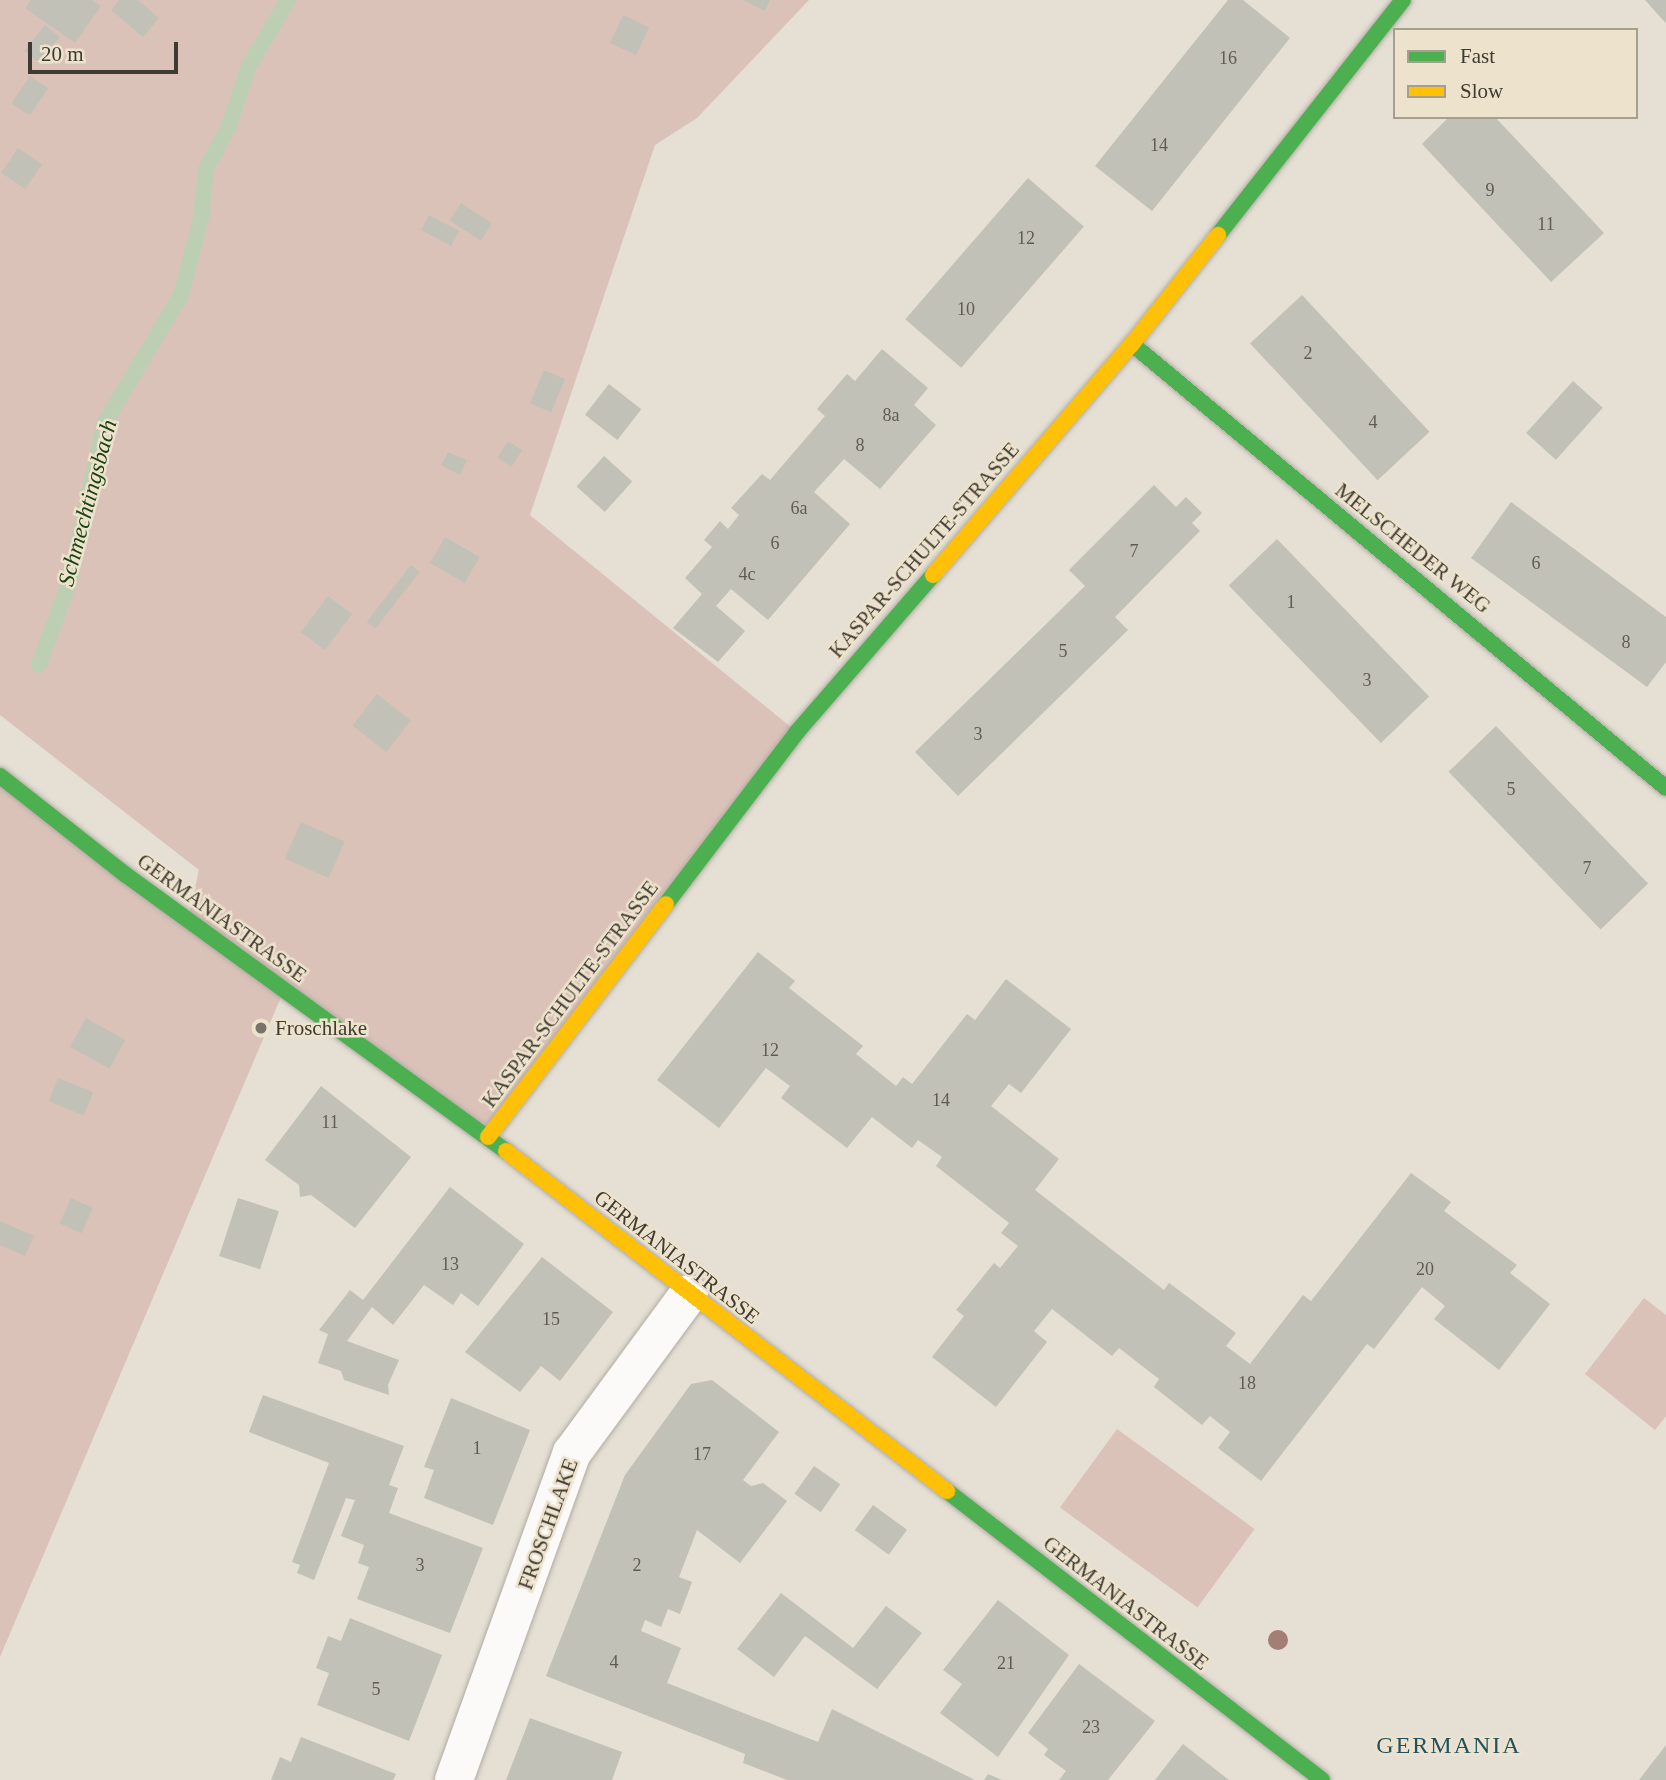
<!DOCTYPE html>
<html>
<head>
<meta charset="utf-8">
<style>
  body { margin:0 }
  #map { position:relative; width:1666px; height:1780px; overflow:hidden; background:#e5dfd4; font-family:"Times New Roman",serif }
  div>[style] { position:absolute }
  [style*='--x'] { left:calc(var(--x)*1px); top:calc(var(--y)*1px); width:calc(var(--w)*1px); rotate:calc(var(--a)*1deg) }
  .green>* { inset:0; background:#dbc2b9; transform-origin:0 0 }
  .stream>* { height:16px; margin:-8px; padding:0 8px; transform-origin:8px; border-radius:8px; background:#bccfb3 }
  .building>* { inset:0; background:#c2c1b7; transform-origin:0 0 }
  .roads { filter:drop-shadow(0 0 2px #b0aca3) drop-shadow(0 0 2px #b0aca3) }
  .street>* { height:38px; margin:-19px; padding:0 19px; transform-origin:19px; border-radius:19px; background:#fbfaf9 }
  .fast>* { height:16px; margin:-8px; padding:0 8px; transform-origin:8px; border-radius:8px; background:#4caf50 }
  .slow>* { height:16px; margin:-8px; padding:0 8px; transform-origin:8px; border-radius:8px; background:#ffc107 }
  .trees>* { width:20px; height:20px; margin:-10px; border-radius:50%; background:#a27e74 }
  .dots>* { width:19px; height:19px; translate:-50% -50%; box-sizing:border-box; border:4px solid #ede2cc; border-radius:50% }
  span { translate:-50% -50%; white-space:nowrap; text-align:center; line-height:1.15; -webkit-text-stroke:5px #ede2cc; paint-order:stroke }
  .number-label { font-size:18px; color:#605c53 }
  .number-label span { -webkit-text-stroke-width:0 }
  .street-label { font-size:21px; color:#3f3b32 }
  .poi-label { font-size:21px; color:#3f3b32 }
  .left { translate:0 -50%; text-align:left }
  .water-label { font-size:23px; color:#1b4414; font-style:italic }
  .quarter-label { font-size:24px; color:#1f5263; letter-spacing:2px }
  .legend { position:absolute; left:1393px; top:28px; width:245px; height:91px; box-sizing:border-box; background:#ede2cc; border:2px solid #a79f8e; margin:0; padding:9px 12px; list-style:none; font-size:21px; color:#3f3b32 }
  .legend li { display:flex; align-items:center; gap:14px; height:35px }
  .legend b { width:35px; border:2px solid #a79f8e }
  .scale { position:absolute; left:28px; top:42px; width:150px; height:32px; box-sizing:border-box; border:4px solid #3f3b32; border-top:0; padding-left:9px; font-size:21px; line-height:24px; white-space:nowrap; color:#3f3b32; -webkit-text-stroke:5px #ede2cc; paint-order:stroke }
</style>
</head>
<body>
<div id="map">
  <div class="green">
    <div style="clip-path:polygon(0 0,809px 0,697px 118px,655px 145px,530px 515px,797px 732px,488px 1137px,284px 990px,0 1657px,0 776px,188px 918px,199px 870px,0 715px)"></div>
    <div style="clip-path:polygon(1644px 1298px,1666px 1315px,1666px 1416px,1655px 1430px,1585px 1374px)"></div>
    <div style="left:1117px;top:1429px;width:170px;height:97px;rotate:36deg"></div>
  </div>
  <div class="stream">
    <div style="--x:39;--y:665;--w:94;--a:-70"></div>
    <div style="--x:71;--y:577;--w:157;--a:-77.8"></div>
    <div style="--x:104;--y:424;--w:150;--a:-59.2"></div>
    <div style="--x:181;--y:295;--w:80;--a:-75.4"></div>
    <div style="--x:201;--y:218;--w:49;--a:-84.2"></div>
    <div style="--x:206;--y:169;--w:47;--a:-61.8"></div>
    <div style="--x:228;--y:128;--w:65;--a:-71.3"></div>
    <div style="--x:249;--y:66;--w:77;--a:-59.4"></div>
  </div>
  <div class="building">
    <div style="clip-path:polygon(31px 0,92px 0,101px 6px,75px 43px,25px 8px)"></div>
    <div style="clip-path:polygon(119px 0,138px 0,159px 18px,143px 37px,111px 10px)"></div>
    <div style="clip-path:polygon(743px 0,770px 0,765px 11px)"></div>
    <div style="clip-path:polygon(1228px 0,1243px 0,1290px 38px,1152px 211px,1095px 166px)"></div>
    <div style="clip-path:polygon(1645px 0,1666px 0,1666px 23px,1662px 19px)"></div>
    <div style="left:623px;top:15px;width:29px;height:31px;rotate:25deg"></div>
    <div style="left:45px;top:25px;width:19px;height:33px;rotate:39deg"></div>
    <div style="left:30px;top:76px;width:22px;height:33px;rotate:34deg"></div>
    <div style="clip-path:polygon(1449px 117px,1495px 117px,1604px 233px,1551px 282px,1422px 144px)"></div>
    <div style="left:18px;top:148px;width:29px;height:30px;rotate:34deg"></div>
    <div style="left:1028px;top:178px;width:74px;height:187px;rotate:41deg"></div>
    <div style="left:461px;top:203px;width:37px;height:21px;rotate:33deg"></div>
    <div style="left:429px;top:215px;width:34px;height:17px;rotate:28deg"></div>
    <div style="left:1302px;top:295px;width:187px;height:71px;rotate:47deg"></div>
    <div style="clip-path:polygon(882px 349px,928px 388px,914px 405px,936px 425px,880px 489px,844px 459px,814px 492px,850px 524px,768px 620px,731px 589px,716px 606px,745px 631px,718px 662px,673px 628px,702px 594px,685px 578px,712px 547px,704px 540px,720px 521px,728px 529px,739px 515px,731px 508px,762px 474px,770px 480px,825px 416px,817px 409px,847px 374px,855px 381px)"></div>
    <div style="left:544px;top:370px;width:23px;height:36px;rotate:23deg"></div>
    <div style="left:1573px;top:381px;width:40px;height:70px;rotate:42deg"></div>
    <div style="left:609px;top:384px;width:41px;height:39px;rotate:38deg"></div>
    <div style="left:508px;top:441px;width:17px;height:20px;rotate:33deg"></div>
    <div style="clip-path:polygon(448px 452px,467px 460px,460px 475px,441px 465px)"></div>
    <div style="left:604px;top:456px;width:38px;height:41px;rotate:42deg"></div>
    <div style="clip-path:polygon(1154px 485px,1176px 507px,1186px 497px,1202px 513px,1192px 523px,1200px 531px,1115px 617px,1128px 630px,958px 796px,915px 752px,1085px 586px,1069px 570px)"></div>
    <div style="clip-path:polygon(1511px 502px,1666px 617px,1666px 662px,1647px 687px,1471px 558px)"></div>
    <div style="left:445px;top:537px;width:40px;height:30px;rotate:30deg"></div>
    <div style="left:1277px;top:539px;width:219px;height:67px;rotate:46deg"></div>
    <div style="left:411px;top:565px;width:11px;height:72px;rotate:38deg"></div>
    <div style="left:328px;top:596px;width:30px;height:45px;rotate:37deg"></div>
    <div style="left:377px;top:694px;width:43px;height:40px;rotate:38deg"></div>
    <div style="left:1496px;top:726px;width:219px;height:66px;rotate:46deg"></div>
    <div style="left:301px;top:822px;width:48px;height:40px;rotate:24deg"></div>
    <div style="clip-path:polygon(758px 952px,795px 981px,789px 988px,863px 1046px,856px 1054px,896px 1086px,903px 1077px,912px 1084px,967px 1014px,975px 1020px,1006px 979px,1071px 1029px,1021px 1093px,1009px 1084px,991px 1106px,1059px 1159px,1035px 1190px,1164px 1290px,1169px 1283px,1236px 1333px,1226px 1346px,1250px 1364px,1303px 1295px,1311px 1301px,1411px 1173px,1451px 1202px,1444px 1211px,1517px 1265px,1510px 1273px,1550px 1304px,1499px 1370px,1434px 1319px,1445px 1306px,1422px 1287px,1374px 1349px,1367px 1344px,1261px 1481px,1218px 1448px,1230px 1432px,1210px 1416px,1202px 1425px,1154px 1387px,1159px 1379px,1119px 1348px,1112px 1356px,1052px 1309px,1034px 1331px,1047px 1342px,996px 1407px,932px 1357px,964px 1316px,956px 1310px,994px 1263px,1000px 1268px,1018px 1246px,1001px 1233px,1009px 1223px,936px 1166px,942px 1157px,918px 1140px,912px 1148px,872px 1117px,847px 1148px,781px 1098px,790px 1086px,766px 1068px,719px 1128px,657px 1080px)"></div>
    <div style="left:86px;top:1018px;width:45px;height:33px;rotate:29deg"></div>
    <div style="left:58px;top:1078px;width:38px;height:25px;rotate:22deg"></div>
    <div style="clip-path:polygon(321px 1086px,411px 1157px,355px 1228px,311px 1195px,300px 1197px,299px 1185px,265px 1160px)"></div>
    <div style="clip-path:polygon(450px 1187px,524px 1244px,478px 1306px,461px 1293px,453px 1305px,424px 1285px,393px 1325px,372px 1307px,347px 1341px,399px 1360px,388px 1385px,389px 1395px,344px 1380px,341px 1371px,318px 1363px,328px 1334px,319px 1330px,350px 1290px,363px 1300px)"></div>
    <div style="left:71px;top:1198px;width:24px;height:28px;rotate:24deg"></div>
    <div style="left:238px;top:1198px;width:43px;height:61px;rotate:18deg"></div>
    <div style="clip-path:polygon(0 1221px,34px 1236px,25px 1256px,0 1245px)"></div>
    <div style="clip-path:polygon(542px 1257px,613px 1312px,560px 1381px,541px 1366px,520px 1392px,465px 1352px)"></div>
    <div style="clip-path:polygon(712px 1380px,779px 1432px,743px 1480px,751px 1486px,763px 1483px,787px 1501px,740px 1563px,697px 1530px,679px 1577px,692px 1582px,680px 1614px,668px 1609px,661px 1627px,645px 1620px,641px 1631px,681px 1648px,667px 1683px,818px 1742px,832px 1709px,975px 1780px,787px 1780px,743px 1763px,745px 1754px,546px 1676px,625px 1475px,691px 1384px)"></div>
    <div style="clip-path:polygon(263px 1395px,404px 1446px,389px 1485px,398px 1488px,389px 1513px,483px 1548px,450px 1633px,357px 1599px,369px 1567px,358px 1563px,364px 1545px,341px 1536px,355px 1500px,346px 1498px,314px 1580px,297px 1573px,300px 1565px,292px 1562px,329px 1463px,249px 1432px)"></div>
    <div style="clip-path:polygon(451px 1398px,530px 1430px,493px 1525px,424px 1498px,434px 1470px,424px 1467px)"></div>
    <div style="left:814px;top:1466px;width:32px;height:34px;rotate:35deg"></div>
    <div style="left:873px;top:1505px;width:42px;height:31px;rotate:36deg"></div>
    <div style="clip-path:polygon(781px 1593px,853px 1648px,886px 1606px,922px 1633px,877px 1689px,805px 1636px,774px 1677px,737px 1649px)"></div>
    <div style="clip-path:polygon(998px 1600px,1069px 1655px,998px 1757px,940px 1713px,962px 1684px,943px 1670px)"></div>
    <div style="clip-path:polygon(350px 1618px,442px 1655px,409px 1741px,317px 1705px,329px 1673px,316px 1668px,328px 1636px,341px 1641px)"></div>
    <div style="clip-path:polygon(1079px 1664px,1155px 1721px,1108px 1780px,1059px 1780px,1066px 1771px,1044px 1755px,1048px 1749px,1028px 1733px)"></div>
    <div style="clip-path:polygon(530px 1718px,622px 1752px,612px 1780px,506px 1780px)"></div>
    <div style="clip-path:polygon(301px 1737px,396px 1774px,393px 1780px,271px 1780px,280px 1757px,291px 1762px)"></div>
    <div style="clip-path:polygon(1183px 1744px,1229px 1780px,1155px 1780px)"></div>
    <div style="clip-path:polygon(1666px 1745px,1666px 1780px,1639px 1780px)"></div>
    <div style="clip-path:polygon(988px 1774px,1002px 1780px,984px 1780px)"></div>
  </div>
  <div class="roads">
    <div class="street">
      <div style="--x:454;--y:1780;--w:348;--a:-70.2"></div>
      <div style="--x:572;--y:1453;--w:197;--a:-53.7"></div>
    </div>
    <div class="fast">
      <div style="--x:1218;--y:235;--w:299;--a:-51.8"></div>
      <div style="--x:1132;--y:344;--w:694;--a:39.74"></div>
      <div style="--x:0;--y:776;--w:160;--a:38.2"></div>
      <div style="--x:126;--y:875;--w:470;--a:36"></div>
      <div style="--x:666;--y:904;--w:216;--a:-52.7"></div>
      <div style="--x:797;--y:732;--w:208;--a:-49.1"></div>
      <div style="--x:947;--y:1491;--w:473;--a:37.6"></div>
    </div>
    <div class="slow">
      <div style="--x:933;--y:575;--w:305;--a:-49.3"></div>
      <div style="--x:1132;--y:344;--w:139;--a:-51.7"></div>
      <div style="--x:488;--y:1137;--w:293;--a:-52.6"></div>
      <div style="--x:506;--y:1151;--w:557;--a:37.63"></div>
    </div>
  </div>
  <div class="trees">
    <div style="left:1278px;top:1640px"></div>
  </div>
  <div class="dots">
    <div style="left:261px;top:1028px;background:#79746b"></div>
  </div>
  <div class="number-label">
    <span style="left:1228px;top:58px">16</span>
    <span style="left:1159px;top:145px">14</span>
    <span style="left:1490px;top:190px">9</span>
    <span style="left:1546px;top:224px">11</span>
    <span style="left:1026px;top:238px">12</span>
    <span style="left:966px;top:309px">10</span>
    <span style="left:1308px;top:353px">2</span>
    <span style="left:891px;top:415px">8a</span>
    <span style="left:1373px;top:422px">4</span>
    <span style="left:860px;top:445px">8</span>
    <span style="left:799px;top:508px">6a</span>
    <span style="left:775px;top:543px">6</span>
    <span style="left:1134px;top:551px">7</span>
    <span style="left:1536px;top:563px">6</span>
    <span style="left:747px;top:574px">4c</span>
    <span style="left:1291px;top:602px">1</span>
    <span style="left:1626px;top:642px">8</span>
    <span style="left:1063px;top:651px">5</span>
    <span style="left:1367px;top:680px">3</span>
    <span style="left:978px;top:734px">3</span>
    <span style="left:1511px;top:789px">5</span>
    <span style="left:1587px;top:868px">7</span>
    <span style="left:770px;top:1050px">12</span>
    <span style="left:941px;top:1100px">14</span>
    <span style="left:330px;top:1122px">11</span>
    <span style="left:450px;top:1264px">13</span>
    <span style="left:1425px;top:1269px">20</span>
    <span style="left:551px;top:1319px">15</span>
    <span style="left:1247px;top:1383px">18</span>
    <span style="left:477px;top:1448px">1</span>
    <span style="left:702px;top:1454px">17</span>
    <span style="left:420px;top:1565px">3</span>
    <span style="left:637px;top:1565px">2</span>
    <span style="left:614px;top:1662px">4</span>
    <span style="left:1006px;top:1663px">21</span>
    <span style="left:376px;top:1689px">5</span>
    <span style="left:1091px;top:1727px">23</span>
  </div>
  <div class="street-label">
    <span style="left:1413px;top:548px;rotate:39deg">MELSCHEDER WEG</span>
    <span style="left:924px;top:550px;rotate:-49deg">KASPAR-SCHULTE-STRASSE</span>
    <span style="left:222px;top:918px;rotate:36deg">GERMANIASTRASSE</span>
    <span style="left:570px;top:994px;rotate:-53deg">KASPAR-SCHULTE-STRASSE</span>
    <span style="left:677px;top:1257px;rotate:38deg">GERMANIASTRASSE</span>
    <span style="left:548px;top:1524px;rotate:-70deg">FROSCHLAKE</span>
    <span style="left:1126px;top:1603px;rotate:38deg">GERMANIASTRASSE</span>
  </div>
  <div class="poi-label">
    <span class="left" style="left:275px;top:1028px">Froschlake</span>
  </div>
  <div class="water-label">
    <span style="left:88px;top:503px;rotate:-75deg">Schmechtingsbach</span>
  </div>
  <div class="quarter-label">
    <span style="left:1449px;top:1746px">GERMANIA</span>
  </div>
  <ul class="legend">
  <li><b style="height:9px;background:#4caf50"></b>Fast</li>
  <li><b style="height:9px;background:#ffc107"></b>Slow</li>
  </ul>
  <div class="scale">20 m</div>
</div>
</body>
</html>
